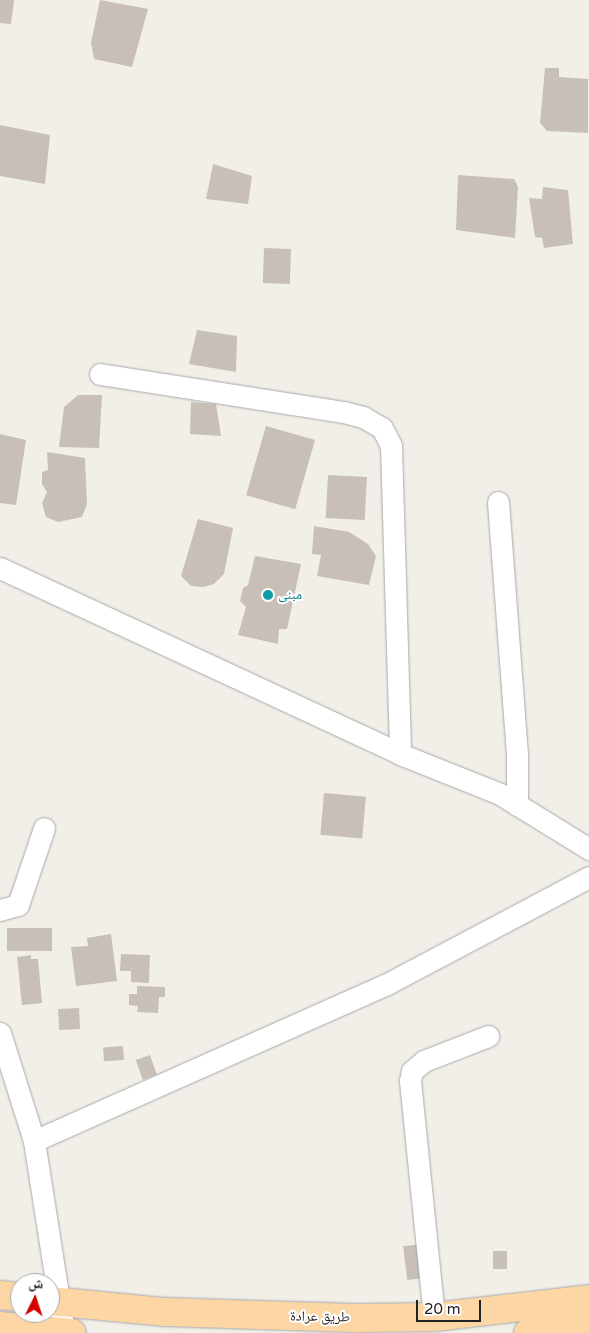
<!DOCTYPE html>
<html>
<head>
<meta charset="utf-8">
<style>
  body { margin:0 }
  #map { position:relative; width:589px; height:1333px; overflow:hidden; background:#f2efe9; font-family:"Varela Round","Noto Naskh Arabic",sans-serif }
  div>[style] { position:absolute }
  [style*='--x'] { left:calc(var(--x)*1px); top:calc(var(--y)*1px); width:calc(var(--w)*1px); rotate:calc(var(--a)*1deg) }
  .building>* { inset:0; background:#c7bfb8; transform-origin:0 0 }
  .roads { filter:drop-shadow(0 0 1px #a9a9a9) drop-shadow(0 0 1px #a9a9a9) }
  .minor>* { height:21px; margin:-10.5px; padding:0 10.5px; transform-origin:10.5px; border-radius:10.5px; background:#fff }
  .major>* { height:28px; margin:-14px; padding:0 14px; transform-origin:14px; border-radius:14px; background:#fcd6a4 }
  .dots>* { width:14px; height:14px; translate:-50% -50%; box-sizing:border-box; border:2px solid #fff; border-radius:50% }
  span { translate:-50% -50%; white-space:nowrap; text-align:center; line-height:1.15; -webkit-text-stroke:4px #fff; paint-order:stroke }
  .culture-label { font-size:14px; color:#0d838f }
  .left { translate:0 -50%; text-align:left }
  .street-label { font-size:14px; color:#222 }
  .north { position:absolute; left:10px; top:1273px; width:50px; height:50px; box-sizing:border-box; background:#fff; border:1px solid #a7a7a7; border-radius:50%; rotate:4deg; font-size:14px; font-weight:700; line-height:20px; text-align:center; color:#222 }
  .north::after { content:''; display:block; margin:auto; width:18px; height:22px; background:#d40000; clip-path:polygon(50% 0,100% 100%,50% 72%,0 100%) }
  .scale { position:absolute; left:416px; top:1300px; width:65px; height:22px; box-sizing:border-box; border:2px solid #222; border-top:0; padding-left:6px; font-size:15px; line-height:18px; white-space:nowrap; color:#222; -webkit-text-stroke:4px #fff; paint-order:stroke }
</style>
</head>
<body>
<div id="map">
  <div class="building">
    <div style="clip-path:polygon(0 0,14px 0,11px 24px,0 23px)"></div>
    <div style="clip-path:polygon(100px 0,148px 9px,132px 67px,94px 59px,91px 43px)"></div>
    <div style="clip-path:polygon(545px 68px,559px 68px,559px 77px,588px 79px,588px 133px,547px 131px,540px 123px)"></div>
    <div style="clip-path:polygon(0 125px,50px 135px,45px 184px,0 176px)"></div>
    <div style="clip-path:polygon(213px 164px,252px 176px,248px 204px,206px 199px)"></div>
    <div style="clip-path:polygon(458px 175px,514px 179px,518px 187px,515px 238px,456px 230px)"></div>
    <div style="clip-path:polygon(543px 187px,568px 190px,573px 244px,544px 248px,542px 238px,535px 237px,529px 198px,542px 199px)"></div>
    <div style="left:264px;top:248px;width:27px;height:35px;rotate:2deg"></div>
    <div style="clip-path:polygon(197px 330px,237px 336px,236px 372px,189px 364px)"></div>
    <div style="clip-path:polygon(78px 395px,102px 395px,99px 448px,59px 447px,64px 407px)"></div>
    <div style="clip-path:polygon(191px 402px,216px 404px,221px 436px,190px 434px)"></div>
    <div style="left:266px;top:426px;width:51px;height:72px;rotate:16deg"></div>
    <div style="clip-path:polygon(0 434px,26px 440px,16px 505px,0 503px)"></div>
    <div style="clip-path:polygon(47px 452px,85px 458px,87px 504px,82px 517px,58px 522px,46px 517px,42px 503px,47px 492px,42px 484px,42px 472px,48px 470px)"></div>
    <div style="left:328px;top:475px;width:39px;height:43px;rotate:3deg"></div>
    <div style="clip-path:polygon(198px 519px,233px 528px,224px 574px,214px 584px,203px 587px,191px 586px,181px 576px)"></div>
    <div style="clip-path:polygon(314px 526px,349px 532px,368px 544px,376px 556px,369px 585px,317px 576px,321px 555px,312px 554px)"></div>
    <div style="clip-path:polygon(255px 556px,301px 564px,287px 629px,279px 629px,278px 644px,238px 635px,246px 607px,240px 601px,243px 588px,248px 585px)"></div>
    <div style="left:324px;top:793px;width:42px;height:42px;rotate:5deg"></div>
    <div style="left:52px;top:928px;width:23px;height:45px;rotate:90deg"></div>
    <div style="clip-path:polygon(111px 934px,117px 981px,76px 986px,71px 947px,88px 946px,87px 938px)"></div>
    <div style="clip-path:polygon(121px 954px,150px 955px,149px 983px,131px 982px,131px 971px,120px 971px)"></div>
    <div style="clip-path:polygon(31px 955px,31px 959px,38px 959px,42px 1003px,22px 1005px,17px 957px)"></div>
    <div style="clip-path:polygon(137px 986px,165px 987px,165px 997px,159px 997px,158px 1013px,137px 1012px,138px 1006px,129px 1005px,129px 994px,137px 994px)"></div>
    <div style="left:79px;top:1008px;width:21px;height:21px;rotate:87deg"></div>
    <div style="left:123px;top:1046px;width:14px;height:20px;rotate:86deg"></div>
    <div style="left:150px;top:1055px;width:21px;height:15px;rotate:71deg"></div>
    <div style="left:422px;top:1244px;width:34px;height:19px;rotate:83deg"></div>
    <div style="left:493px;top:1251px;width:14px;height:18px"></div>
  </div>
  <div class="roads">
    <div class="minor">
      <div style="--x:100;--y:374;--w:247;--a:8.9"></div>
      <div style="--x:344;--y:412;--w:20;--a:15"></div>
      <div style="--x:363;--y:417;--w:22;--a:30"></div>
      <div style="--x:382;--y:428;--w:20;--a:63"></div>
      <div style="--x:391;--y:446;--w:308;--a:88.3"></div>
      <div style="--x:498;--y:502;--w:253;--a:85.7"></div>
      <div style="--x:517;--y:754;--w:51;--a:90"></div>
      <div style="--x:0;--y:568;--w:441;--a:24.9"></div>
      <div style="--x:400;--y:754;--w:108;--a:21.8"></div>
      <div style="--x:500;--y:794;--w:105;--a:31.7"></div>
      <div style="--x:0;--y:910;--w:19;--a:-16"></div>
      <div style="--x:18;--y:905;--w:81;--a:-71.3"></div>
      <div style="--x:0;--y:1033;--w:113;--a:72.5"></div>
      <div style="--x:34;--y:1141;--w:194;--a:81.1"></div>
      <div style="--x:34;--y:1141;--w:384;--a:-24"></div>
      <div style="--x:385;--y:985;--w:231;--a:-27.9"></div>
      <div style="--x:434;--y:1317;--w:237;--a:-95.8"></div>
      <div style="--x:410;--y:1081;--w:10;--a:-79"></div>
      <div style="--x:412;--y:1071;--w:16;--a:-40"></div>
      <div style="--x:424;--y:1061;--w:69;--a:-21.3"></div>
    </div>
    <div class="major">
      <div style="--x:0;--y:1295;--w:20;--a:6"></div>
      <div style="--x:50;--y:1301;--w:116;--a:5.5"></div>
      <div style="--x:165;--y:1312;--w:196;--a:1.8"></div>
      <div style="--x:361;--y:1318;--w:73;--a:-0.8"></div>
      <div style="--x:434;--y:1317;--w:156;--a:-6.6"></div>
      <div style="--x:0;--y:1326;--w:72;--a:5.6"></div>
      <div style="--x:528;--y:1333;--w:61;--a:-5.6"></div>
    </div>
  </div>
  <div class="dots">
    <div style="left:268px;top:595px;background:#0f9aa8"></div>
  </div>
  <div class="culture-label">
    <span class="left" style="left:278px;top:595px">مبنى</span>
  </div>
  <div class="street-label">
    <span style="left:320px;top:1317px;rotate:1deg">طريق عرادة</span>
  </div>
  <div class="north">ش</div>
  <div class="scale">20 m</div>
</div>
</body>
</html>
